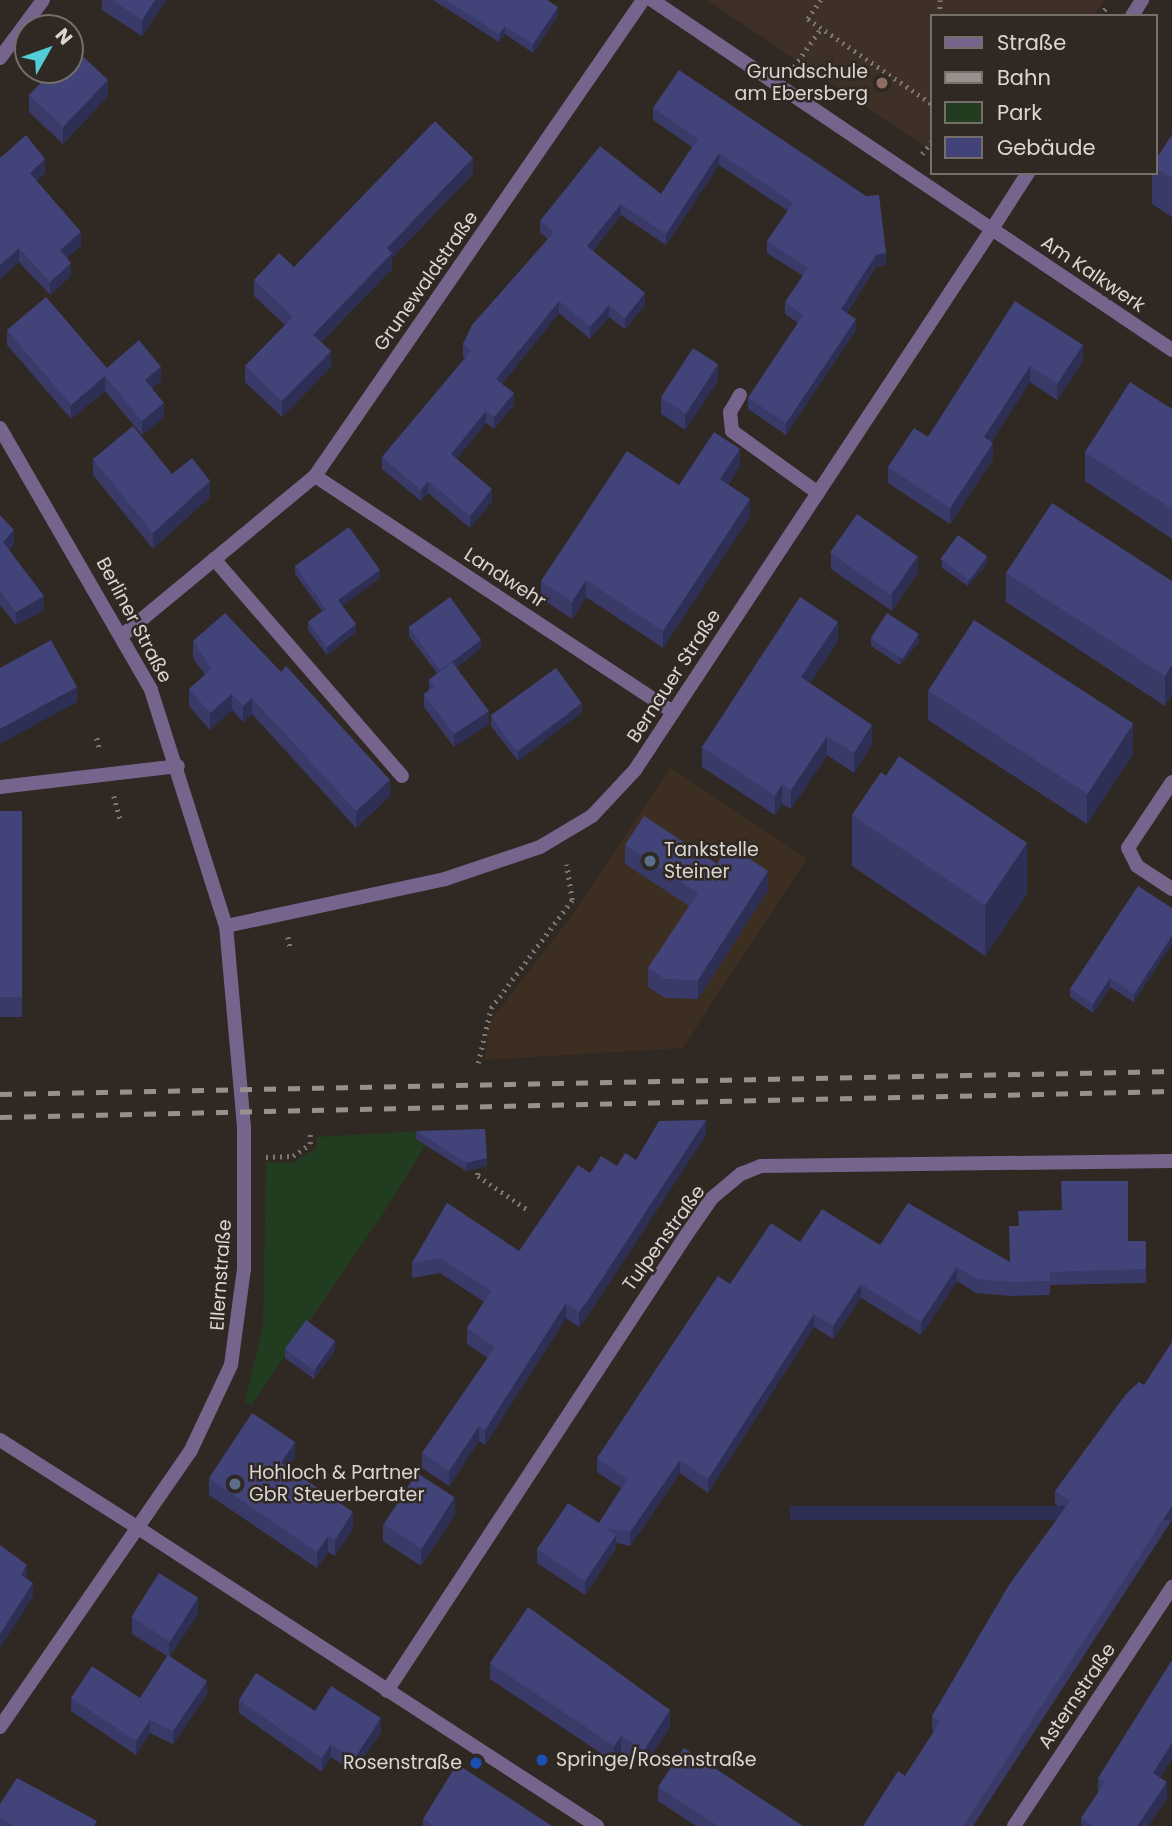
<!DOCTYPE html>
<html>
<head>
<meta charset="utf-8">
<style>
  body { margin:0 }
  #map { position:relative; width:1172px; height:1826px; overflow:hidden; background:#302823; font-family:Poppins,sans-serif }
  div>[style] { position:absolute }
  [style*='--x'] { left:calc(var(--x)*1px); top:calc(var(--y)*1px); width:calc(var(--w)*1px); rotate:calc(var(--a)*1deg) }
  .commercial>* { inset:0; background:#3c2e21 }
  .built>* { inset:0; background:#3e3027 }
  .green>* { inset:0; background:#223c20 }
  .path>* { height:4.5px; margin-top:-2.25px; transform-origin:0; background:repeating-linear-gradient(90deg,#7d7672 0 2px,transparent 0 7px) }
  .service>* { height:14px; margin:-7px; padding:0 7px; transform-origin:7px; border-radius:7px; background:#76648d }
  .minor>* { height:14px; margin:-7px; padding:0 7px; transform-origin:7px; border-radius:7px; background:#76648d }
  .tertiary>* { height:14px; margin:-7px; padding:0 7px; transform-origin:7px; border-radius:7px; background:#76648d }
  .rail>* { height:5px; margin-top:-2.5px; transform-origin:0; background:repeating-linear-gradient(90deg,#97908c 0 12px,transparent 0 24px) }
  .wall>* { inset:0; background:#393a68; transform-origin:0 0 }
  .shaded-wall>* { inset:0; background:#2e2f55; transform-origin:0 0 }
  .building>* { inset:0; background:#424379; transform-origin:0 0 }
  .dots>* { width:19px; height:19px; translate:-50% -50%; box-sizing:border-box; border:4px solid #302823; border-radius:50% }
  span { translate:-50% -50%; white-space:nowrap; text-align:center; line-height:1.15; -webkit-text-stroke:5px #302823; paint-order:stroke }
  .poi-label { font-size:19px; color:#dcd6d3 }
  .right { translate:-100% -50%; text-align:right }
  .left { translate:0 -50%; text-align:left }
  .street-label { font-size:19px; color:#dcd6d3 }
  .legend { position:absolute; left:930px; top:14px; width:228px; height:161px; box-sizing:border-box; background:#302823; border:2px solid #756e69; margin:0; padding:9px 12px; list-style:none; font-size:21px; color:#dcd6d3 }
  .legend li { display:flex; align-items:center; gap:14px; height:35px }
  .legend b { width:35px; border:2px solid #756e69 }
  .north { position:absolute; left:14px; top:14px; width:70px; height:70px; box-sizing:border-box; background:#302823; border:2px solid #756e69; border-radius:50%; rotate:50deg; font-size:19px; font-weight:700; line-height:28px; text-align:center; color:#dcd6d3 }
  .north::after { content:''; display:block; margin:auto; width:24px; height:32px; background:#52ccd5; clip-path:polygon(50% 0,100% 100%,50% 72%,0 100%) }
</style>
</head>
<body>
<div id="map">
  <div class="commercial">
    <div style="clip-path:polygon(670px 768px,807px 858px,683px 1048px,485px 1060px,489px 1023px,576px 910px)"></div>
  </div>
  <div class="built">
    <div style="clip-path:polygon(707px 0,1105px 0,1094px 16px,932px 16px,932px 151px)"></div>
  </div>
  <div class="green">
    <div style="clip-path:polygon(418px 1131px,430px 1138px,383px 1214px,252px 1404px,245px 1402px,263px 1326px,266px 1163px,292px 1163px,317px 1148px,317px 1137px)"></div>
  </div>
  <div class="path">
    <div style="--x:821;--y:0;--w:23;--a:124"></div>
    <div style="--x:808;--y:19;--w:150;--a:34.4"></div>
    <div style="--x:939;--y:16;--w:16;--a:-86"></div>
    <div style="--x:1100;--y:16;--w:14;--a:-56"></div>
    <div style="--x:794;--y:67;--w:47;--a:-55.3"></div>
    <div style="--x:922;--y:154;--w:16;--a:-52"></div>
    <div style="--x:97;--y:738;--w:13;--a:77"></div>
    <div style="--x:114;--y:796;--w:27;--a:75"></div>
    <div style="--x:288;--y:937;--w:13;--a:77"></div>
    <div style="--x:478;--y:1063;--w:57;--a:-76.7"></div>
    <div style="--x:491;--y:1008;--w:135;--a:-53.1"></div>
    <div style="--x:572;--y:900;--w:36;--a:-99"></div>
    <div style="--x:266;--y:1157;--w:27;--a:-2"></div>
    <div style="--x:293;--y:1156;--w:21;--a:-35"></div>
    <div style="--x:310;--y:1144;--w:11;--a:-90"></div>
    <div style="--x:478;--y:1166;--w:10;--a:90"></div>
    <div style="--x:478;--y:1176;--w:60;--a:34.2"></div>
  </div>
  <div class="service">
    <div style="--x:740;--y:395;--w:20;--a:120"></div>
    <div style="--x:730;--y:412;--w:19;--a:84"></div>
    <div style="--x:732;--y:431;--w:106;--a:35.8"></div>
    <div style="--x:0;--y:1440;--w:160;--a:32.5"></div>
  </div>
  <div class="minor">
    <div style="--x:652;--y:0;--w:410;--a:34"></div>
    <div style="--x:992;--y:229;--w:67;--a:-57.3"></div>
    <div style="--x:1132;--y:16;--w:19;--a:-58"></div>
    <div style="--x:0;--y:58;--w:72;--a:-53.4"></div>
    <div style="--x:0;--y:428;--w:302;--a:60"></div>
    <div style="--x:151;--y:690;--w:248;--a:72.4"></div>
    <div style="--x:315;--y:476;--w:429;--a:33.4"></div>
    <div style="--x:214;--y:559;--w:287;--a:49.1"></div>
    <div style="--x:124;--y:634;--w:248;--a:-39.6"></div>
    <div style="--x:315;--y:476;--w:578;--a:-55.43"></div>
    <div style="--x:1172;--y:782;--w:79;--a:123.7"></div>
    <div style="--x:1128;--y:848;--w:20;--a:63"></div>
    <div style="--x:1137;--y:866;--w:42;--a:33.3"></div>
    <div style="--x:0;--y:787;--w:179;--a:-6.7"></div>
    <div style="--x:135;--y:1526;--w:551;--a:33"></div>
    <div style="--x:387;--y:1691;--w:547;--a:-56.72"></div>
    <div style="--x:687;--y:1234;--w:44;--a:-55.2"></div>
    <div style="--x:712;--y:1198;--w:38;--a:-40"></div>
    <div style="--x:741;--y:1174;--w:22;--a:-22"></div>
    <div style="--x:761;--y:1166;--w:411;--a:-0.7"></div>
    <div style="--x:1014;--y:1826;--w:287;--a:-56.5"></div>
  </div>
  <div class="tertiary">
    <div style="--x:0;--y:1727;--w:336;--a:-55.4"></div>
    <div style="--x:191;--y:1450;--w:94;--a:-64.8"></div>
    <div style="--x:231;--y:1365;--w:97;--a:-82.3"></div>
    <div style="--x:244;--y:1269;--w:142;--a:-90"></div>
    <div style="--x:244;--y:1127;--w:202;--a:-95.1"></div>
    <div style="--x:226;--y:926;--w:224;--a:-12.1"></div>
    <div style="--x:445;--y:879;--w:100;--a:-18.6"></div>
    <div style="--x:540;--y:847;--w:61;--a:-30.8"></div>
    <div style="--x:592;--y:816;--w:63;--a:-46.9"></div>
    <div style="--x:635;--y:770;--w:648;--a:-56.58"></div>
    <div style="--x:992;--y:229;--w:217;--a:33.9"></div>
  </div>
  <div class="rail">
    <div style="--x:0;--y:1094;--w:1172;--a:-1.12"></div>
    <div style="--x:0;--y:1117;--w:1172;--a:-1.27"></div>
  </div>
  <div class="wall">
    <div style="clip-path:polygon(102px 0,166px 0,142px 36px,102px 10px)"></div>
    <div style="clip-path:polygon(433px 0,547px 0,558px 15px,533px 53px,505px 34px,499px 42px)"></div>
    <div style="clip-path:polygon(29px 95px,108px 96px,63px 144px,29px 112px)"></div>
    <div style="clip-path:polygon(653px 108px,886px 265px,876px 267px,847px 313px,856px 330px,786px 435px,748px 409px,748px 398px,798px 323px,785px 314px,785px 302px,803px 276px,767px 253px,767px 241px,788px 211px,719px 165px,666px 245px,621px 215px,593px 251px,645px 305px,625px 329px,609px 317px,590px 339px,559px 313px,502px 384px,514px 405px,494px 429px,486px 423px,456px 459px,492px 501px,470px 528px,428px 493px,421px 501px,382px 469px,382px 457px,465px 358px,463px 356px,463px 344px,548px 239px,540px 233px,540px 221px,661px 194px,692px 147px,653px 120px)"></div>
    <div style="clip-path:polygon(1172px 135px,1172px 217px,1152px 204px,1152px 173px,1156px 173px,1156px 159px)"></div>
    <div style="clip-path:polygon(0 158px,45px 173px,36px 181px,81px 246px,67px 258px,71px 276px,50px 295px,19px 262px,0 279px)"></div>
    <div style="clip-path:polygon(473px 174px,392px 258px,392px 269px,321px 342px,331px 367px,282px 417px,245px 382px,245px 366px,285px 325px,254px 296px,254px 280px,294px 267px)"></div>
    <div style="clip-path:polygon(1015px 301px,1083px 361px,1057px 400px,1030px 382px,991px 442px,993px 459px,950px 524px,888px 483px,888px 467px,928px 437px)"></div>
    <div style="clip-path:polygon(7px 330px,107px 368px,161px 381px,152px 388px,164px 417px,142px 435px,105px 391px,71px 419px,7px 345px)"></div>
    <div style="clip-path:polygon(718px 381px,685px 430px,661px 414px,661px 398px)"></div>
    <div style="clip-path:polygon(1172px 409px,1172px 539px,1085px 481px,1085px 452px)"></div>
    <div style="clip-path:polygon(93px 459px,172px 474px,210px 497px,153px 549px,93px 475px)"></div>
    <div style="clip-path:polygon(740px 466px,728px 485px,750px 516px,663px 648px,586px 597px,572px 619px,541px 598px,541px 581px,679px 485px)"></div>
    <div style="clip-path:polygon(0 515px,14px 544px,9px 550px,44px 610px,16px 625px,0 605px)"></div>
    <div style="clip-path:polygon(831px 553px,918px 572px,892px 611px,831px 569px)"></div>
    <div style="clip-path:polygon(942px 560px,987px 564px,968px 586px,942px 568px)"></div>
    <div style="clip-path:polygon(295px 566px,380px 578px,342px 606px,356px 632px,327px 655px,308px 630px,308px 622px,322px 611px,295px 574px)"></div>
    <div style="clip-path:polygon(1006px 573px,1172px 581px,1165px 706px,1006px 602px)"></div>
    <div style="clip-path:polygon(409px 628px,481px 648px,456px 668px,489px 724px,454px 747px,424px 707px,424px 694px,429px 690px,429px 680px,437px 673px,409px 636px)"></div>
    <div style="clip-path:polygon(871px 638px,919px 642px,900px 665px,871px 646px)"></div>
    <div style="clip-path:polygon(193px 641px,390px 796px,356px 828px,252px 714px,243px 722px,232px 710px,210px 730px,189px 706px,189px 689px,205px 675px,193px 658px)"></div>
    <div style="clip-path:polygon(838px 641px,810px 683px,872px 744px,854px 773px,827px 755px,791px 809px,782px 804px,775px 815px,702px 767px,702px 747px)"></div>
    <div style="clip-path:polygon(928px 690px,1133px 754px,1087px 824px,928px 720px)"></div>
    <div style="clip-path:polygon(582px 712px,518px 761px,491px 726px,491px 717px)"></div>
    <div style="left:0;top:811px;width:22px;height:206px"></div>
    <div style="clip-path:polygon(852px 815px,1027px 894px,985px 956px,852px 866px)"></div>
    <div style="clip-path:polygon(625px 845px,717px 864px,768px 890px,698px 999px,665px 998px,648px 987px,648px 968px,689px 906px,625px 864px)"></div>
    <div style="clip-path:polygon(1172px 908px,1134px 1002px,1110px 987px,1093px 1013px,1070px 997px,1070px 989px)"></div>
    <div style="clip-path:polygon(416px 1131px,487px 1166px,466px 1171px,416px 1139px)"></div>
    <div style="clip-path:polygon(706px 1135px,588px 1315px,579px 1327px,566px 1318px,485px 1445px,479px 1441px,449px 1486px,422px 1468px,422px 1453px,488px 1358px,467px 1344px,467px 1328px,484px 1302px,440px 1273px,412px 1278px,412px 1263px,447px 1203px,519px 1251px,590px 1173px,636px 1160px)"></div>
    <div style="clip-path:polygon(1128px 1241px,1146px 1241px,1146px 1283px,1050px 1285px,1050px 1295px,1011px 1296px,976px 1293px,957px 1281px,921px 1335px,861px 1298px,833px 1339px,814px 1327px,708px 1493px,680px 1473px,630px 1546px,616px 1543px,616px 1548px,585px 1595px,537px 1563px,537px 1549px,599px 1523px,621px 1488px,597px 1472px,597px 1458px,730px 1284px,800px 1242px,880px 1245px,1010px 1262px)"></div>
    <div style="clip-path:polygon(285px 1349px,335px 1350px,314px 1379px,285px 1358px)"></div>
    <div style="clip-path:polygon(295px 1458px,288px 1468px,353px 1528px,335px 1556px,328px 1552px,317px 1568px,209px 1495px,209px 1478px)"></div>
    <div style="clip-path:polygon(1055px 1491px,1172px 1520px,973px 1826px,863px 1826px,905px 1776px,934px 1732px,932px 1730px,932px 1716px,1063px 1510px,1055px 1504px)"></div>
    <div style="clip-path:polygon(455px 1515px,421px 1566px,383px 1541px,383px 1524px)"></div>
    <div style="clip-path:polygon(198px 1614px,170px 1656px,207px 1694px,173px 1744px,150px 1733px,136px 1755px,71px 1711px,71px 1698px,140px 1698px,167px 1656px,132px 1634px,132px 1617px)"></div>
    <div style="clip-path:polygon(490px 1663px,670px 1727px,644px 1766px,621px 1752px,614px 1762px,490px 1679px)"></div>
    <div style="clip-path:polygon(239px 1700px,315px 1711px,381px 1732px,354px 1772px,331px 1757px,322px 1772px,239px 1713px)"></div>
    <div style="clip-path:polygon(1098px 1778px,1160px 1778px,1167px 1798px,1148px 1826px,1081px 1826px,1081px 1818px,1098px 1793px)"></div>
    <div style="clip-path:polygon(658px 1787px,803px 1826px,696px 1826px,658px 1801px)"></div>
    <div style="clip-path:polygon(0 1804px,97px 1826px,0 1826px)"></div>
    <div style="clip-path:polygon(423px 1819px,552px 1826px,423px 1826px)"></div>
  </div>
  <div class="shaded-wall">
    <div style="clip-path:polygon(155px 0,166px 0,142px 36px,142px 20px)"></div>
    <div style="clip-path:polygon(558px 7px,558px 15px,533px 53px,533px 44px)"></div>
    <div style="clip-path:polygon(505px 26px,505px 34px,499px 42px,499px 34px)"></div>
    <div style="clip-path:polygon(108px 80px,108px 96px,63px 144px,63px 127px)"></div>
    <div style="clip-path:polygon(719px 153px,719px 165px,666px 245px,666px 234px)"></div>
    <div style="clip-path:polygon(473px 158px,473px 174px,392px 258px,392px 269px,313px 351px,313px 335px,387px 248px)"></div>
    <div style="clip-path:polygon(45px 159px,45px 173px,30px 187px,30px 173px)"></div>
    <div style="clip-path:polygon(621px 204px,621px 215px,587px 258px,587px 246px)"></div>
    <div style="clip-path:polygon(81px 232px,81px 246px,60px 264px,60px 250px)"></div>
    <div style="clip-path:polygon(19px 248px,19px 262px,0 279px,0 265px)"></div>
    <div style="clip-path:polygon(886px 253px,886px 265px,876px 267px,841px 321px,841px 309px,876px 255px)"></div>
    <div style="clip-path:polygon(71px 263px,71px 276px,50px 295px,50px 282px)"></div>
    <div style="clip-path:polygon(645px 293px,645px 305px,625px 329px,625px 318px)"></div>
    <div style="clip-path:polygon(559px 301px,559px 313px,496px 391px,496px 379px)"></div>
    <div style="clip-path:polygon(609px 305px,609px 317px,590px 339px,590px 327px)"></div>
    <div style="clip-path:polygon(856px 319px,856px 330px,786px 435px,786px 423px)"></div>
    <div style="clip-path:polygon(1083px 345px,1083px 361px,1057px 400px,1057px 384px)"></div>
    <div style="clip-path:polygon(331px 351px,331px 367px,282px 417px,282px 401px)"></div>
    <div style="clip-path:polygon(718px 364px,718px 381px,685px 430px,685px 414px)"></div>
    <div style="clip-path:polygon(1030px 366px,1030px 382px,984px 453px,984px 437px)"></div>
    <div style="clip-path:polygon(161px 367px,161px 381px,145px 394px,145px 380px)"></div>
    <div style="clip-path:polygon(105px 376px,105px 391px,71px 419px,71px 405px)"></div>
    <div style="clip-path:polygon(514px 393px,514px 405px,494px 429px,494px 417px)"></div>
    <div style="clip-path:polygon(164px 403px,164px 417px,142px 435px,142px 421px)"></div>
    <div style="clip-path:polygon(486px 411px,486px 423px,451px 466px,451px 454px)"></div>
    <div style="clip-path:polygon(993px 443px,993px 459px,950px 524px,950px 508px)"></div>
    <div style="clip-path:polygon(740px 449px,740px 466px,720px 497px,720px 479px)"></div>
    <div style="clip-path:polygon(210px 481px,210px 497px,153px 549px,153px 533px)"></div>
    <div style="clip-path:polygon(428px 481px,428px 493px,421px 501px,421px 490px)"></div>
    <div style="clip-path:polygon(492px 489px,492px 501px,470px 528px,470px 516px)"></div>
    <div style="clip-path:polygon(750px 499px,750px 516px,663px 648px,663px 631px)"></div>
    <div style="clip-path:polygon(14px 530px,14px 544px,3px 555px,3px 542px)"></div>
    <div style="clip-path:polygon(918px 556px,918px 572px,892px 611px,892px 594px)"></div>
    <div style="clip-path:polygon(987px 556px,987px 564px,968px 586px,968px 578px)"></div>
    <div style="clip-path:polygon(380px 570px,380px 578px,338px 609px,338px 600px)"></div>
    <div style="clip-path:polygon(586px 580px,586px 597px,572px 619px,572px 602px)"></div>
    <div style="clip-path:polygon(44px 596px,44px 610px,16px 625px,16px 612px)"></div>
    <div style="clip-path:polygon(838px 622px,838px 641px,801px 697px,801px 677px)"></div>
    <div style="clip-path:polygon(356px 624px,356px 632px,327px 655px,327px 647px)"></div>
    <div style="clip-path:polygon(919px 634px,919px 642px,900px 665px,900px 656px)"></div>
    <div style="clip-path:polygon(481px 640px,481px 648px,441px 679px,441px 671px)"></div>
    <div style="clip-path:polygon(1172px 665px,1172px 694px,1165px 706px,1165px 676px)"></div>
    <div style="clip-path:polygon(77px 687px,77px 702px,0 744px,0 729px)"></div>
    <div style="clip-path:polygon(232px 694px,232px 710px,210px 730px,210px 713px)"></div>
    <div style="clip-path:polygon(252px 698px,252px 714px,243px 722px,243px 706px)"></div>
    <div style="clip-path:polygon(582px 704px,582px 712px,518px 761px,518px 752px)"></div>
    <div style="clip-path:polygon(489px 711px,489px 724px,454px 747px,454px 734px)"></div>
    <div style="clip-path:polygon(1133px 724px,1133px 754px,1087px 824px,1087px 794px)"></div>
    <div style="clip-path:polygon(872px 725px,872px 744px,854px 773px,854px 753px)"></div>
    <div style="clip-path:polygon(827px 736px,827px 755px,791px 809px,791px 790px)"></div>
    <div style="clip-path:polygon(390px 780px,390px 796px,356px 828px,356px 811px)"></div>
    <div style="clip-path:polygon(782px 784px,782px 804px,775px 815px,775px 796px)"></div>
    <div style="clip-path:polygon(1027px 843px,1027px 894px,985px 956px,985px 905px)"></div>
    <div style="clip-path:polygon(768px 871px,768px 890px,698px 999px,698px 980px)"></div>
    <div style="clip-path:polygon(1172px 936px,1172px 944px,1134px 1002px,1134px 994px)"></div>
    <div style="clip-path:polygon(1110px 978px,1110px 987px,1093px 1013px,1093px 1004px)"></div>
    <div style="clip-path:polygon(706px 1120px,706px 1135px,588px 1315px,579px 1327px,579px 1312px)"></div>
    <div style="clip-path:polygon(487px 1158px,487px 1166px,466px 1171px,466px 1163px)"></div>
    <div style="clip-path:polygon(957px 1267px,957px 1281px,921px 1335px,921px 1322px)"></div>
    <div style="clip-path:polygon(861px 1284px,861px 1298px,833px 1339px,833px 1326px)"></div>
    <div style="clip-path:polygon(566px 1303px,566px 1318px,485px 1445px,485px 1430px)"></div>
    <div style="clip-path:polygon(814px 1314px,814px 1327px,708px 1493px,708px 1479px)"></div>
    <div style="clip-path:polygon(335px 1341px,335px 1350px,314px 1379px,314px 1371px)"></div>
    <div style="clip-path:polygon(479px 1426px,479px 1441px,449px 1486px,449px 1471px)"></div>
    <div style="clip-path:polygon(295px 1442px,295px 1458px,281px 1480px,281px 1463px)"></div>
    <div style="clip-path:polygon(680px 1460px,680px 1473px,630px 1546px,630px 1532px)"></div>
    <div style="clip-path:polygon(455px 1498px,455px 1515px,421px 1566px,421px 1549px)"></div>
    <div style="left:1172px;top:1506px;width:14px;height:382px;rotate:90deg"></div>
    <div style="clip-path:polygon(353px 1512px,353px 1528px,335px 1556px,335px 1540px)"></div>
    <div style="clip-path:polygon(616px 1535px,616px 1548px,585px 1595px,585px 1581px)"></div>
    <div style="clip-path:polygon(328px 1536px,328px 1552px,317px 1568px,317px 1552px)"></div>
    <div style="clip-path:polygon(27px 1565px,27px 1580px,21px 1575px)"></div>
    <div style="clip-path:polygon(33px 1583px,33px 1597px,0 1648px,0 1634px)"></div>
    <div style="clip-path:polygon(198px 1597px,198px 1614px,169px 1657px,169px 1641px)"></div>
    <div style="clip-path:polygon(207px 1681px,207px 1694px,173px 1744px,173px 1731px)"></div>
    <div style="clip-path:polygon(670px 1710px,670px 1727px,644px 1766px,644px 1750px)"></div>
    <div style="clip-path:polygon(381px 1718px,381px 1732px,354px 1772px,354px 1759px)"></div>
    <div style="clip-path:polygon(150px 1720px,150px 1733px,136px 1755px,136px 1741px)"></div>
    <div style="clip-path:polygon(621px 1736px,621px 1752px,614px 1762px,614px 1746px)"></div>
    <div style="clip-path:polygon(1172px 1743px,1172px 1759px,1153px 1789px,1153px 1773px)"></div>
    <div style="clip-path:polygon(331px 1744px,331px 1757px,322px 1772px,322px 1758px)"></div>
    <div style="clip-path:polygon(1167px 1782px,1167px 1798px,1148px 1826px,1137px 1826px)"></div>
  </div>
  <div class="building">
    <div style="clip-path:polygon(112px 0,155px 0,142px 20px)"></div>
    <div style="clip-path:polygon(446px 0,547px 0,558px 7px,533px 44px,505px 26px,499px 34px)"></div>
    <div style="clip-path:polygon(74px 48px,108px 80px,63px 127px,29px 95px,53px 70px,70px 70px,70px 52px)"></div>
    <div style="clip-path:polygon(679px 70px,866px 196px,879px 195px,886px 253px,876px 255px,841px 309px,856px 319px,786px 423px,748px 398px,803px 315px,785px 302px,808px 268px,767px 241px,793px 203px,719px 153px,666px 234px,621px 204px,587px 246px,645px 293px,625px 318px,609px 305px,590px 327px,559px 301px,496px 379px,514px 393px,494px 417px,486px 411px,451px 454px,492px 489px,470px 516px,428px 481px,421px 490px,382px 457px,471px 351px,463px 344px,472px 325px,554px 232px,540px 221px,600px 146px,661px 194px,698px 139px,653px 108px)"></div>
    <div style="clip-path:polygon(435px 121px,473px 158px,387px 248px,392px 253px,313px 335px,331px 351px,282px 401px,245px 366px,293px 317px,254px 280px,279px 253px,294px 267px)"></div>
    <div style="clip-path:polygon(26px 135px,45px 159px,30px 173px,81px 232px,60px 250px,71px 263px,50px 282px,19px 248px,0 265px,0 158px)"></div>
    <div style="clip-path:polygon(1172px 135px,1172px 178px,1156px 168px,1156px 159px)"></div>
    <div style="clip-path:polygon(46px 297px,107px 368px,139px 340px,161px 367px,145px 380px,164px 403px,142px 421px,105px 376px,71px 405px,7px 330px)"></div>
    <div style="clip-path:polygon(1015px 301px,1083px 345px,1057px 384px,1030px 366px,984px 437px,993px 443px,950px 508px,888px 467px,914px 428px,928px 437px)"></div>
    <div style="left:693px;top:348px;width:30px;height:59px;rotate:33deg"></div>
    <div style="clip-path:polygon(1130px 382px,1172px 409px,1172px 509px,1085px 452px)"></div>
    <div style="clip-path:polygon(133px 426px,172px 474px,192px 458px,210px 481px,153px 533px,93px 459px)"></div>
    <div style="clip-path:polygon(714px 432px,740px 449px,720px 479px,750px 499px,663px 631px,586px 580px,572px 602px,541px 581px,627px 451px,679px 485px)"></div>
    <div style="clip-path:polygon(1052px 503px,1172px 581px,1172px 665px,1165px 676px,1006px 573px)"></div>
    <div style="left:857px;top:514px;width:74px;height:47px;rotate:35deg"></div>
    <div style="clip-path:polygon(0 515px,14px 530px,3px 542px,44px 596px,16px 612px,0 591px)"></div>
    <div style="clip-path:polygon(349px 527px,380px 570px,338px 600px,356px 624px,327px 647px,308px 622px,326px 609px,295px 566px)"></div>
    <div style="left:958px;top:535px;width:36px;height:30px;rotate:36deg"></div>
    <div style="left:450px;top:597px;width:53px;height:51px;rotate:54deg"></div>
    <div style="clip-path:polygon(800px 597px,838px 622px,801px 677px,872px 725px,854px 753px,827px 736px,791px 790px,782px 784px,775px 796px,702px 747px)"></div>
    <div style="clip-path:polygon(225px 613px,281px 672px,286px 666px,390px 780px,356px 811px,252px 698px,243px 706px,232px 694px,210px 713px,189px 689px,211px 669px,193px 641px)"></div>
    <div style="left:887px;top:613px;width:38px;height:30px;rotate:33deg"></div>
    <div style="left:974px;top:620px;width:190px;height:84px;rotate:33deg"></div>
    <div style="clip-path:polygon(51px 640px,77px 687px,0 729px,0 668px)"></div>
    <div style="clip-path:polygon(452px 662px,489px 711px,454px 734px,424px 694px,434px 687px,429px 680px)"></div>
    <div style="left:556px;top:668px;width:44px;height:81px;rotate:54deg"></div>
    <div style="clip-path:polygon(899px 756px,1027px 843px,985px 905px,852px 815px,881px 772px,886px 776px)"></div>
    <div style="left:0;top:811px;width:22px;height:186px"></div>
    <div style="clip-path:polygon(644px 816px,717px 864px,729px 845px,768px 871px,698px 980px,665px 979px,648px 968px,698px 893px,625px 845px)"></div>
    <div style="clip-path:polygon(1138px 886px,1172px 908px,1172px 936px,1134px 994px,1110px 978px,1093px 1004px,1070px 989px)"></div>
    <div style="clip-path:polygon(706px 1120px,588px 1300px,579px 1312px,566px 1303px,485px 1430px,479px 1426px,449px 1471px,422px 1453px,495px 1347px,467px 1328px,491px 1291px,440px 1258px,412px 1263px,447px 1203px,519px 1251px,578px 1165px,590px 1173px,601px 1156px,617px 1166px,625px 1153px,636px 1160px,659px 1121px)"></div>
    <div style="clip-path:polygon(485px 1129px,487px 1158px,466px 1163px,416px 1131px)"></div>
    <div style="clip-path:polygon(1061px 1181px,1128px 1181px,1128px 1241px,1146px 1241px,1146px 1269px,1050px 1272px,1050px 1281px,1011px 1282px,976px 1279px,957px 1267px,921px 1322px,861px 1284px,833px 1326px,814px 1314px,708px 1479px,680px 1460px,630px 1532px,606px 1528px,616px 1535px,585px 1581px,537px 1549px,568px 1503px,599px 1523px,628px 1479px,597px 1458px,718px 1276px,730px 1284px,771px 1223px,800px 1242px,822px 1209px,880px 1245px,908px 1203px,1010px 1262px,1009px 1226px,1019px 1226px,1018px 1211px,1062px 1210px)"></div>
    <div style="left:306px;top:1320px;width:36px;height:36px;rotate:36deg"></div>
    <div style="clip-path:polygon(1172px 1342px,1172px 1506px,963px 1826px,863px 1826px,898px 1771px,905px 1776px,940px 1722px,932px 1716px,1009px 1585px,1070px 1501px,1055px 1491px,1126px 1394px,1139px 1382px,1144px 1385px)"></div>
    <div style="clip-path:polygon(252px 1413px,295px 1442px,281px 1463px,353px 1512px,335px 1540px,328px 1536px,317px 1552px,209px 1478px)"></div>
    <div style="left:417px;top:1473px;width:45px;height:61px;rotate:33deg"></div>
    <div style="clip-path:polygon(0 1545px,27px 1565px,21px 1575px,33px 1583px,0 1634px)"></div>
    <div style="left:159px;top:1573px;width:46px;height:52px;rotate:32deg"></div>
    <div style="clip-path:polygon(528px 1607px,670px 1710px,644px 1750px,621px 1736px,614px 1746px,490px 1663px)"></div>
    <div style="clip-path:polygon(168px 1655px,207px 1681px,173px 1731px,150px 1720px,136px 1741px,71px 1698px,92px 1666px,140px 1698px)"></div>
    <div style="clip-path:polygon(1172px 1660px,1172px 1743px,1153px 1773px,1167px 1782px,1137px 1826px,1094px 1826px,1081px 1818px,1105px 1782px,1098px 1778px)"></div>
    <div style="clip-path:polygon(256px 1673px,315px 1711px,331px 1686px,381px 1718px,354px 1759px,331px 1744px,322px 1758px,239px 1700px)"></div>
    <div style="clip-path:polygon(684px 1748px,803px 1826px,718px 1826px,658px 1787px)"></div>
    <div style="clip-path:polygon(457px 1764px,552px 1826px,434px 1826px,423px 1819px)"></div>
    <div style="clip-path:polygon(17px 1778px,97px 1821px,94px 1826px,13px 1826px,0 1817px,0 1804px)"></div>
  </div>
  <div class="dots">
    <div style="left:882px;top:83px;background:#8d6e63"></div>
    <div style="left:650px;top:861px;background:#5c6f8a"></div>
    <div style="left:235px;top:1484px;background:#5c6f8a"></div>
    <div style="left:542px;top:1760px;background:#1a4fb4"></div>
    <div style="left:476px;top:1763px;background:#1a4fb4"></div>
  </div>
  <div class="poi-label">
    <span class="right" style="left:868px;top:83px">Grundschule<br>am Ebersberg</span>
    <span class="left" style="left:664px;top:861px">Tankstelle<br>Steiner</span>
    <span class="left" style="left:249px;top:1484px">Hohloch &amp; Partner<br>GbR Steuerberater</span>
    <span class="left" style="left:556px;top:1760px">Springe/Rosenstraße</span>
    <span class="right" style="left:462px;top:1763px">Rosenstraße</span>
  </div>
  <div class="street-label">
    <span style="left:1093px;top:274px;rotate:34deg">Am Kalkwerk</span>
    <span style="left:426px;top:281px;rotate:-55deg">Grunewaldstraße</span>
    <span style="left:505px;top:578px;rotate:33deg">Landwehr</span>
    <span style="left:134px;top:620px;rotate:62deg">Berliner Straße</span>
    <span style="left:674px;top:676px;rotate:-57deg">Bernauer Straße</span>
    <span style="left:664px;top:1238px;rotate:-54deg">Tulpenstraße</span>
    <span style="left:221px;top:1275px;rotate:-86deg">Ellernstraße</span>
    <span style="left:1077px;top:1696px;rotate:-56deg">Asternstraße</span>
  </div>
  <ul class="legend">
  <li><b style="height:9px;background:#76648d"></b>Straße</li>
  <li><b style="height:9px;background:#97908c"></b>Bahn</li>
  <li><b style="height:19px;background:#223c20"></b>Park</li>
  <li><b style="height:19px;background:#424379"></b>Gebäude</li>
  </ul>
  <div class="north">N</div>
</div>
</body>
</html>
